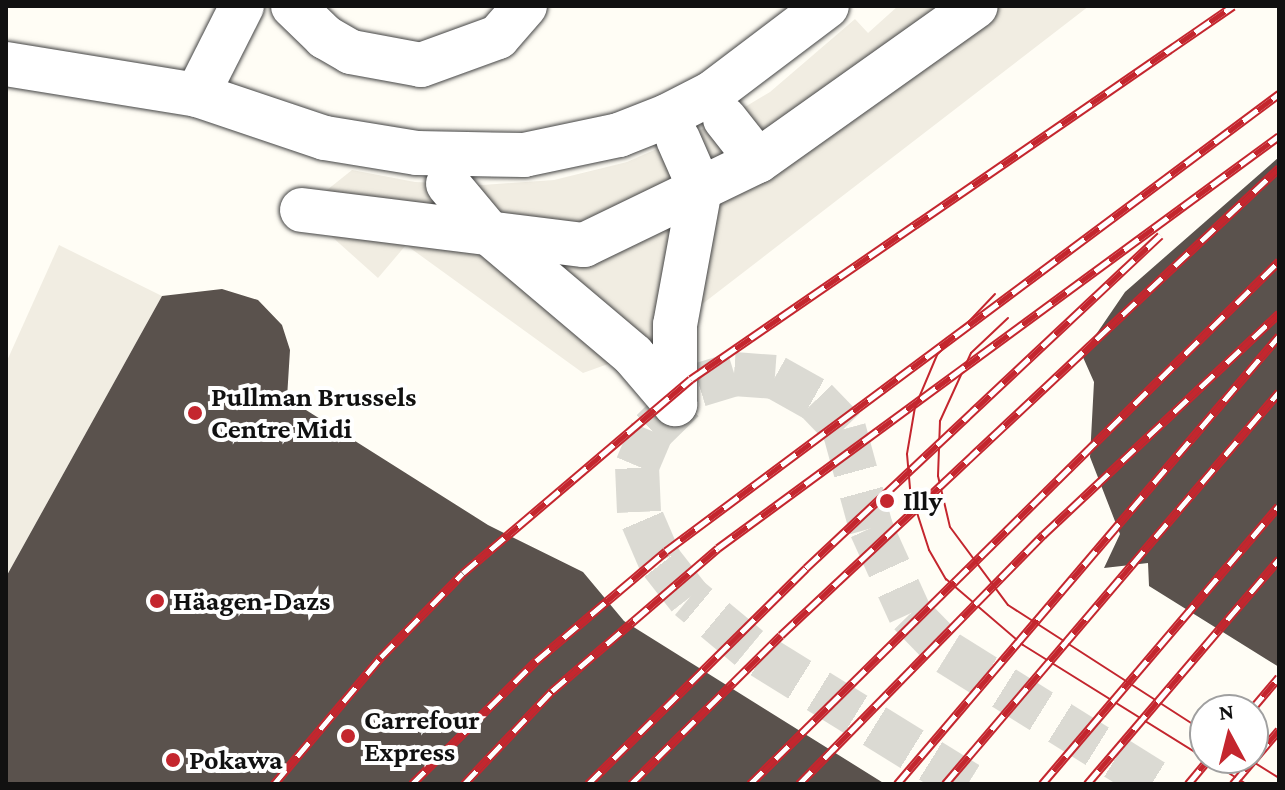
<!DOCTYPE html>
<html>
<head>
<meta charset="utf-8">
<style>
  body { margin:0 }
  #map { position:relative; width:1285px; height:790px; overflow:hidden; background:#fffdf5; font-family:"Crimson Pro",serif }
  div>[style] { position:absolute }
  [style*='--x'] { left:calc(var(--x)*1px); top:calc(var(--y)*1px); width:calc(var(--w)*1px); rotate:calc(var(--a)*1deg) }
  .plaza>* { inset:0; background:#f1ede2 }
  .building>* { inset:0; background:#5a524d }
  .street-tunnel>* { height:44px; margin-top:-22px; transform-origin:0; background:repeating-linear-gradient(90deg,#dbdad3 0 44px,transparent 0 66px) }
  .roads { filter:drop-shadow(0 0 2px #444) drop-shadow(0 0 2px #444) }
  .street>* { height:44px; margin:-22px; padding:0 22px; transform-origin:22px; border-radius:22px; background:#fff }
  .tram>* { height:2px; margin:-1px; padding:0 1px; transform-origin:1px; border-radius:1px; background:#c4262e }
  .rail>* { height:9px; margin-top:-4.5px; transform-origin:0; background:repeating-linear-gradient(90deg,#fff 0 18px,#c4262e 0 36px); box-sizing:border-box; border-block:2px solid #c4262e }
  .dots>* { width:22px; height:22px; translate:-50% -50%; box-sizing:border-box; border:4px solid #fff; border-radius:50% }
  span { translate:-50% -50%; white-space:nowrap; text-align:center; line-height:1.15; -webkit-text-stroke:8px #fff; paint-order:stroke }
  .poi-label { font-size:28px; color:#111; font-weight:700 }
  .left { translate:0 -50%; text-align:left }
  .frame { position:absolute; inset:0; border:8px solid #111; pointer-events:none }
  .north { position:absolute; left:1189px; top:694px; width:80px; height:80px; box-sizing:border-box; background:#fff; border:2px solid #a0a0a0; border-radius:50%; rotate:353deg; font-size:22px; font-weight:700; line-height:32px; text-align:center; color:#111 }
  .north::after { content:''; display:block; margin:auto; width:28px; height:36px; background:#c4262e; clip-path:polygon(50% 0,100% 100%,50% 72%,0 100%) }
</style>
</head>
<body>
<div id="map">
  <div class="plaza">
    <div style="clip-path:polygon(898px 6px,1089px 6px,675px 325px,633px 355px,583px 373px,406px 245px,378px 278px,302px 210px,352px 170px,415px 182px,483px 185px,554px 180px,627px 162px,725px 119px,770px 92px,855px 19px,868px 33px)"></div>
    <div style="clip-path:polygon(59px 245px,162px 296px,6px 577px,6px 363px)"></div>
  </div>
  <div class="building">
    <div style="clip-path:polygon(1279px 157px,1279px 667px,1149px 586px,1148px 563px,1104px 568px,1120px 534px,1090px 457px,1094px 382px,1082px 355px,1125px 292px)"></div>
    <div style="clip-path:polygon(222px 289px,258px 300px,282px 325px,290px 350px,287px 398px,488px 525px,583px 572px,624px 621px,885px 784px,6px 784px,6px 577px,162px 296px)"></div>
  </div>
  <div class="street-tunnel">
    <div style="--x:968;--y:784;--w:258;--a:-148.2"></div>
    <div style="--x:749;--y:648;--w:78;--a:-140.2"></div>
    <div style="--x:689;--y:598;--w:47;--a:-128.1"></div>
    <div style="--x:660;--y:561;--w:53;--a:-113.2"></div>
    <div style="--x:639;--y:512;--w:46;--a:-92.5"></div>
    <div style="--x:637;--y:466;--w:38;--a:-67"></div>
    <div style="--x:652;--y:431;--w:66;--a:-44.4"></div>
    <div style="--x:699;--y:385;--w:37;--a:-17"></div>
    <div style="--x:734;--y:374;--w:41;--a:4.2"></div>
    <div style="--x:775;--y:377;--w:47;--a:29.3"></div>
    <div style="--x:816;--y:400;--w:40;--a:46"></div>
    <div style="--x:844;--y:429;--w:103;--a:74.7"></div>
    <div style="--x:871;--y:528;--w:94;--a:65.6"></div>
    <div style="--x:910;--y:614;--w:54;--a:45.7"></div>
    <div style="--x:948;--y:653;--w:248;--a:32"></div>
  </div>
  <div class="roads">
    <div class="street">
      <div style="--x:293;--y:6;--w:45;--a:44.1"></div>
      <div style="--x:325;--y:37;--w:30;--a:30"></div>
      <div style="--x:351;--y:52;--w:71;--a:10.5"></div>
      <div style="--x:421;--y:65;--w:82;--a:-20"></div>
      <div style="--x:498;--y:37;--w:41;--a:-48.9"></div>
      <div style="--x:6;--y:64;--w:193;--a:9.2"></div>
      <div style="--x:197;--y:95;--w:135;--a:18.6"></div>
      <div style="--x:325;--y:138;--w:93;--a:9.3"></div>
      <div style="--x:417;--y:153;--w:107;--a:1.1"></div>
      <div style="--x:524;--y:155;--w:97;--a:-11.9"></div>
      <div style="--x:619;--y:135;--w:52;--a:-21.6"></div>
      <div style="--x:667;--y:116;--w:51;--a:-27.1"></div>
      <div style="--x:712;--y:93;--w:144;--a:-37.1"></div>
      <div style="--x:197;--y:95;--w:100;--a:-63.2"></div>
      <div style="--x:725;--y:119;--w:53;--a:51.8"></div>
      <div style="--x:758;--y:161;--w:267;--a:-35.4"></div>
      <div style="--x:448;--y:184;--w:65;--a:50"></div>
      <div style="--x:490;--y:234;--w:187;--a:40.2"></div>
      <div style="--x:633;--y:355;--w:65;--a:49.4"></div>
      <div style="--x:302;--y:210;--w:284;--a:7.1"></div>
      <div style="--x:584;--y:245;--w:193;--a:-25.8"></div>
      <div style="--x:675;--y:404;--w:79;--a:-90"></div>
      <div style="--x:675;--y:325;--w:138;--a:-79.6"></div>
      <div style="--x:700;--y:189;--w:55;--a:-113.7"></div>
    </div>
  </div>
  <div class="tram">
    <div style="--x:995;--y:294;--w:84;--a:133.6"></div>
    <div style="--x:937;--y:355;--w:56;--a:112.9"></div>
    <div style="--x:915;--y:407;--w:48;--a:99.7"></div>
    <div style="--x:907;--y:454;--w:37;--a:85"></div>
    <div style="--x:910;--y:491;--w:62;--a:72.1"></div>
    <div style="--x:929;--y:550;--w:34;--a:60"></div>
    <div style="--x:946;--y:579;--w:101;--a:40.6"></div>
    <div style="--x:1023;--y:645;--w:263;--a:31.9"></div>
    <div style="--x:1008;--y:318;--w:51;--a:136.6"></div>
    <div style="--x:971;--y:353;--w:75;--a:114.5"></div>
    <div style="--x:940;--y:421;--w:55;--a:92.1"></div>
    <div style="--x:938;--y:476;--w:52;--a:76.8"></div>
    <div style="--x:950;--y:527;--w:97;--a:53.4"></div>
    <div style="--x:1008;--y:605;--w:234;--a:32.8"></div>
    <div style="--x:1247;--y:758;--w:38;--a:32"></div>
  </div>
  <div class="rail">
    <div style="--x:1251;--y:710;--w:43;--a:-49.7"></div>
    <div style="--x:274;--y:784;--w:166;--a:-49.9"></div>
    <div style="--x:381;--y:657;--w:117;--a:-45.7"></div>
    <div style="--x:463;--y:573;--w:299;--a:-40.4"></div>
    <div style="--x:691;--y:379;--w:658;--a:-34.54"></div>
    <div style="--x:412;--y:784;--w:175;--a:-44.8"></div>
    <div style="--x:536;--y:661;--w:170;--a:-40.2"></div>
    <div style="--x:666;--y:551;--w:765;--a:-36.71"></div>
    <div style="--x:464;--y:784;--w:128;--a:-46.6"></div>
    <div style="--x:552;--y:691;--w:219;--a:-40.7"></div>
    <div style="--x:718;--y:548;--w:696;--a:-36.29"></div>
    <div style="--x:588;--y:784;--w:307;--a:-44.7"></div>
    <div style="--x:806;--y:568;--w:486;--a:-43.2"></div>
    <div style="--x:631;--y:784;--w:211;--a:-44.8"></div>
    <div style="--x:781;--y:635;--w:683;--a:-43.16"></div>
    <div style="--x:750;--y:784;--w:744;--a:-44.67"></div>
    <div style="--x:799;--y:784;--w:349;--a:-45.6"></div>
    <div style="--x:1043;--y:535;--w:324;--a:-43.2"></div>
    <div style="--x:897;--y:784;--w:589;--a:-49.55"></div>
    <div style="--x:945;--y:784;--w:515;--a:-49.57"></div>
    <div style="--x:1042;--y:784;--w:365;--a:-49.6"></div>
    <div style="--x:1087;--y:784;--w:296;--a:-49.5"></div>
    <div style="--x:1188;--y:784;--w:34;--a:-50"></div>
    <div style="--x:1233;--y:784;--w:71;--a:-49.6"></div>
  </div>
  <div class="dots">
    <div style="left:195px;top:413px;background:#c4262e"></div>
    <div style="left:887px;top:501px;background:#c4262e"></div>
    <div style="left:157px;top:601px;background:#c4262e"></div>
    <div style="left:348px;top:736px;background:#c4262e"></div>
    <div style="left:173px;top:760px;background:#c4262e"></div>
  </div>
  <div class="poi-label">
    <span class="left" style="left:211px;top:413px">Pullman Brussels<br>Centre Midi</span>
    <span class="left" style="left:903px;top:501px">Illy</span>
    <span class="left" style="left:173px;top:601px">Häagen-Dazs</span>
    <span class="left" style="left:364px;top:736px">Carrefour<br>Express</span>
    <span class="left" style="left:189px;top:760px">Pokawa</span>
  </div>
  <div class="frame"></div>
  <div class="north">N</div>
</div>
</body>
</html>
